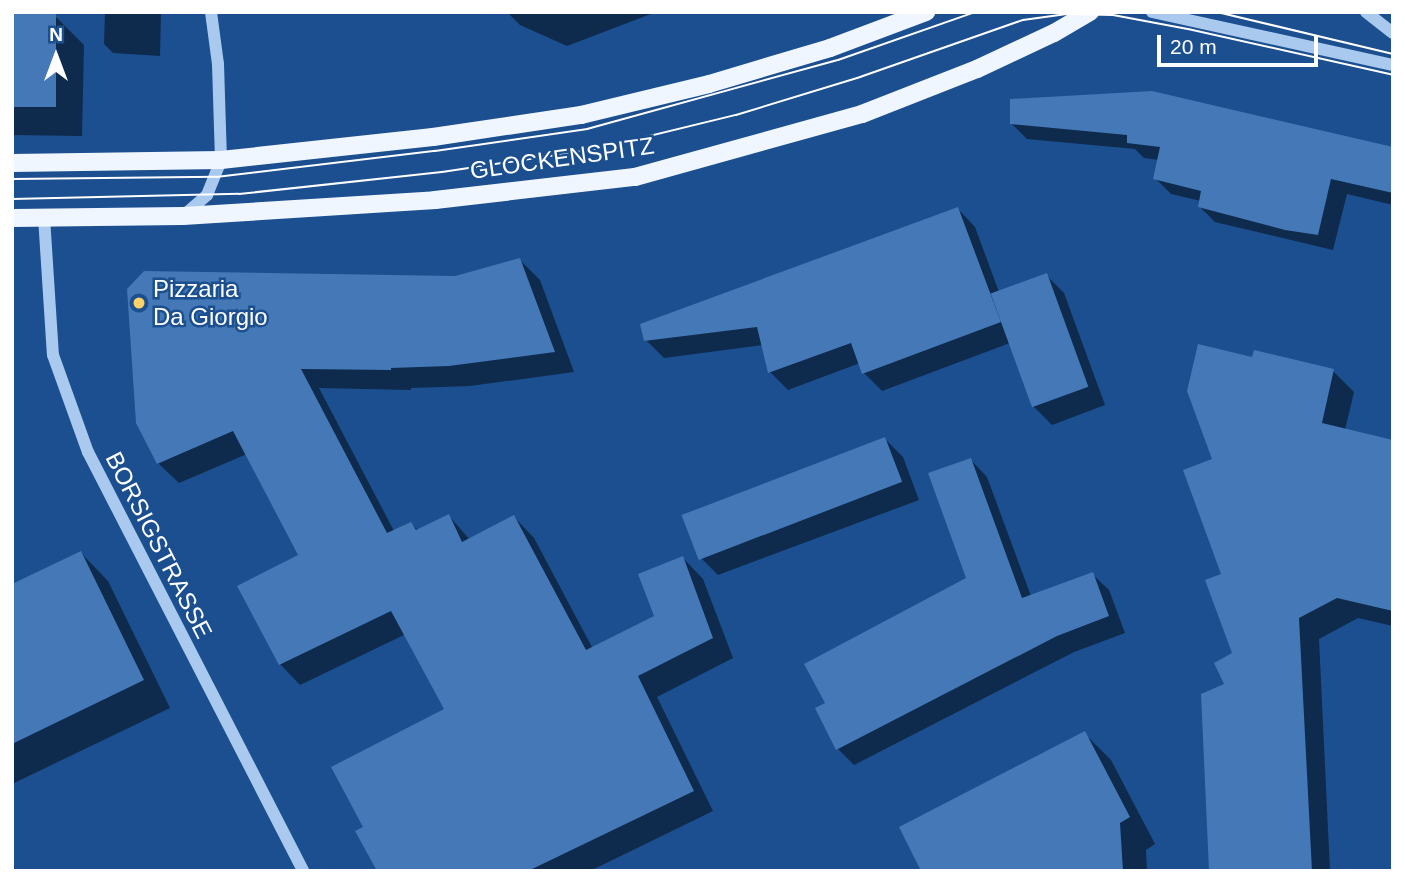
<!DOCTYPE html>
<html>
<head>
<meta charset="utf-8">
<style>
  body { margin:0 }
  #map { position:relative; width:1405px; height:883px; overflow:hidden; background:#1b4f8f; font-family:Helvetica,sans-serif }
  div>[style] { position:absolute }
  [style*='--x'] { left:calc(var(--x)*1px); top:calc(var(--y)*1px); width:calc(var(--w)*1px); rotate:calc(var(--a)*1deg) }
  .shadow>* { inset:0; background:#0007 }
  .building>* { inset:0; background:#4478b7; transform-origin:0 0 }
  .minor>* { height:12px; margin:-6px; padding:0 6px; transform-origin:6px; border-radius:6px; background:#a9c9ee }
  .major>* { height:18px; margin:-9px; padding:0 9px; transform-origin:9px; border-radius:9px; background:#f0f6ff }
  .tram>* { height:2px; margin:-1px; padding:0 1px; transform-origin:1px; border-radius:1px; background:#fff }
  .dots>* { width:19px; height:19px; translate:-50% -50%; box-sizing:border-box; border:4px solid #1b4f8f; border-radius:50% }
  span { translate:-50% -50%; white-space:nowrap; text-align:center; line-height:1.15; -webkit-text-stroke:5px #1b4f8f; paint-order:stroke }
  .street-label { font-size:24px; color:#fff }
  .poi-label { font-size:24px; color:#fff }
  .left { translate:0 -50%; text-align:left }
  .frame { position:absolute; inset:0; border:14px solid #fff; pointer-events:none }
  .north { position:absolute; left:21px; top:21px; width:70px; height:70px; -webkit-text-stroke:5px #1b4f8f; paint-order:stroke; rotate:0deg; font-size:19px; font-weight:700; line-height:28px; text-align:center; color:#fff }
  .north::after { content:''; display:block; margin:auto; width:24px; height:32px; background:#fff; clip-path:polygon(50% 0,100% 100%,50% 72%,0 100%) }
  .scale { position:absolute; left:1157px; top:35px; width:161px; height:32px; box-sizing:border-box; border:4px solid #fff; border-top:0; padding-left:9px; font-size:21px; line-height:24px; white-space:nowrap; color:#fff; -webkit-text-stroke:5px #1b4f8f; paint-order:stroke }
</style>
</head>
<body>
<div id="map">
  <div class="shadow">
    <div style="clip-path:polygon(105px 12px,161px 12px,160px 56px,113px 53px,104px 44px)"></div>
    <div style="clip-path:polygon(507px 12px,656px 12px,567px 46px,520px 25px)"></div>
    <div style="clip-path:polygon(12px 15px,55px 16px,84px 45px,82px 136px,12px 135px)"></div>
    <div style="clip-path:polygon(1011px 123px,1393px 149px,1393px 205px,1347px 194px,1333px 250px,1215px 222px,1200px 207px,1201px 201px,1171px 194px,1155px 178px,1159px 160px,1144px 158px,1135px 149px,1027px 139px)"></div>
    <div style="clip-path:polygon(958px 209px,975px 227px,999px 292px,1046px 275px,1064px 293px,1105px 405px,1052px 425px,1034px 407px,1010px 343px,882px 391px,864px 373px,860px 363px,788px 390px,770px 372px,763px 345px,664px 358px,646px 340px)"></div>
    <div style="clip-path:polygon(520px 260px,540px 280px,574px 372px,470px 386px,411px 388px,411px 390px,319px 388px,394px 531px,411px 524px,419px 531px,449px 516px,470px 540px,514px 517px,534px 538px,593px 649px,656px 617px,683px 558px,703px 579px,733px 658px,657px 697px,713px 811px,590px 871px,379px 871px,365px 828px,447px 710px,406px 634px,300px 685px,280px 664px,300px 556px,247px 454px,179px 483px,158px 463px,137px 423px,455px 277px)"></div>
    <div style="clip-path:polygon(1254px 359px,1333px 371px,1354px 392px,1345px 430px,1393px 442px,1393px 626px,1358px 618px,1319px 639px,1330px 871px,1211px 871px,1235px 654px,1224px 575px,1215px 460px)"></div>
    <div style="clip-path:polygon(885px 439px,903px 457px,919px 500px,718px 575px,700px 557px)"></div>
    <div style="clip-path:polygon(971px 460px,987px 477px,1031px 596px,1092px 574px,1109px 590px,1125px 633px,1074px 652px,854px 765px,837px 748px,827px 704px,968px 579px)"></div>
    <div style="clip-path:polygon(81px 553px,108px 581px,170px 708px,12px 784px,12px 586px)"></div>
    <div style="clip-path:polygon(1084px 733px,1111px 760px,1155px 844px,1146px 850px,1147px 871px,924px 871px)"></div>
  </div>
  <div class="building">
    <div style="left:12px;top:14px;width:44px;height:93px"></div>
    <div style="clip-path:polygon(1152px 91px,1393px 147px,1393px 193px,1331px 179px,1318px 235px,1285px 230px,1198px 207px,1201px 191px,1153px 179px,1160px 147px,1127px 143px,1127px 135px,1010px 124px,1010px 99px)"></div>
    <div style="clip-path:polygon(958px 207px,1001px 322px,862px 374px,851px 343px,768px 373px,757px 327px,644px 341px,640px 324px)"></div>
    <div style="clip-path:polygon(520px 258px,555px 352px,449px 366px,391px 368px,391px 370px,301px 369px,387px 533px,411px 522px,416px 530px,449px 514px,462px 542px,514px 515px,586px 650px,654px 616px,638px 574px,683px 556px,713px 638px,638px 676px,694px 791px,528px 871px,377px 871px,355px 831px,363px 827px,331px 767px,444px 709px,391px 611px,279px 665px,237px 586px,298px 555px,233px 431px,157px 464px,136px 423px,127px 289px,144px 271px,455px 276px)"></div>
    <div style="left:1047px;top:273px;width:121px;height:60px;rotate:70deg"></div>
    <div style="clip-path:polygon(1198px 344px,1252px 357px,1254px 350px,1334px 369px,1322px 423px,1393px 440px,1393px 611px,1337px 598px,1299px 618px,1312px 871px,1209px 871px,1201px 694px,1224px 684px,1214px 663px,1232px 653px,1205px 580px,1221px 574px,1183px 470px,1212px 459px,1187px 391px)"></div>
    <div style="left:885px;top:437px;width:48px;height:218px;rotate:69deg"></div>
    <div style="clip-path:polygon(971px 458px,1022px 598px,1093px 572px,1109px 616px,1057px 636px,836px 750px,815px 708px,825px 703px,804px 664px,966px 578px,928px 473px)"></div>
    <div style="clip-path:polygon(81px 551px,144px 680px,12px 744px,12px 584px)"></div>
    <div style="clip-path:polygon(1085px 731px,1130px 817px,1120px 823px,1123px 871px,921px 871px,899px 827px)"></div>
  </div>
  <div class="minor">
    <div style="--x:1152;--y:12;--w:247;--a:12.4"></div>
    <div style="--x:1366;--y:12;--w:34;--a:38"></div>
    <div style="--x:183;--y:216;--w:32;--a:-41"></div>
    <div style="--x:207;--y:195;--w:38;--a:-68"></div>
    <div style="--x:221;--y:160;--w:96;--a:-91.8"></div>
    <div style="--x:218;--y:64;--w:52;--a:-97.7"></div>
    <div style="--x:44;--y:217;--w:138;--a:86.3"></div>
    <div style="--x:53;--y:355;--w:103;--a:70.2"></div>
    <div style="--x:88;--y:452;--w:471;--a:62.8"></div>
  </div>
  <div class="major">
    <div style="--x:12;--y:163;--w:209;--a:-0.8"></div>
    <div style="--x:221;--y:160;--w:213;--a:-6.2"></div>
    <div style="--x:433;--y:137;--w:150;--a:-8.5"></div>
    <div style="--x:581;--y:115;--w:132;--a:-13.6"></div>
    <div style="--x:709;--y:84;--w:126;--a:-16.6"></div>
    <div style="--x:830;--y:48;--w:103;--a:-20.6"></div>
    <div style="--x:12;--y:218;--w:171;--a:-0.7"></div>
    <div style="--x:183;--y:216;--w:253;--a:-3.6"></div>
    <div style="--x:435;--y:200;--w:201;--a:-6.6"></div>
    <div style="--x:635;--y:177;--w:236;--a:-15.5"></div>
    <div style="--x:862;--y:114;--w:123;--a:-21.4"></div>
    <div style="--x:977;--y:69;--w:85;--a:-25.1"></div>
    <div style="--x:1054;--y:33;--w:42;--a:-30.3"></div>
  </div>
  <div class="tram">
    <div style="--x:1217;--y:12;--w:181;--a:13.4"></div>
    <div style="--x:12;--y:179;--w:204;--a:-0.6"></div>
    <div style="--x:216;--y:177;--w:221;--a:-6.8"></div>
    <div style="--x:435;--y:151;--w:154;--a:-8.2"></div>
    <div style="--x:587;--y:129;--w:260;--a:-15.4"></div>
    <div style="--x:838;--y:60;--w:145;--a:-19.3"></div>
    <div style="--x:12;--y:199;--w:227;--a:-1.3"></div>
    <div style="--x:239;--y:194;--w:204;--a:-6.2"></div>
    <div style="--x:442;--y:172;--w:156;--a:-8.5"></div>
    <div style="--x:596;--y:149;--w:144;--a:-13.7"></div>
    <div style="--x:736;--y:115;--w:130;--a:-17"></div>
    <div style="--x:860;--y:77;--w:173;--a:-19.3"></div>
    <div style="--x:1023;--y:20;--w:44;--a:-7.8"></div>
    <div style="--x:1067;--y:14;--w:46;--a:1.2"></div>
    <div style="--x:1113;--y:15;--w:76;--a:10.6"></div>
    <div style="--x:1188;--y:29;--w:210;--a:12.6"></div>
  </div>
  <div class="dots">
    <div style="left:139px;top:303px;background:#ffd166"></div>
  </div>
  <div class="street-label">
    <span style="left:562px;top:158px;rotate:-8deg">GLOCKENSPITZ</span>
    <span style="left:159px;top:545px;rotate:63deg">BORSIGSTRASSE</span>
  </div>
  <div class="poi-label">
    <span class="left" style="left:153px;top:303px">Pizzaria<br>Da Giorgio</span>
  </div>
  <div class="frame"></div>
  <div class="north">N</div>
  <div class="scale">20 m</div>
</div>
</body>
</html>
